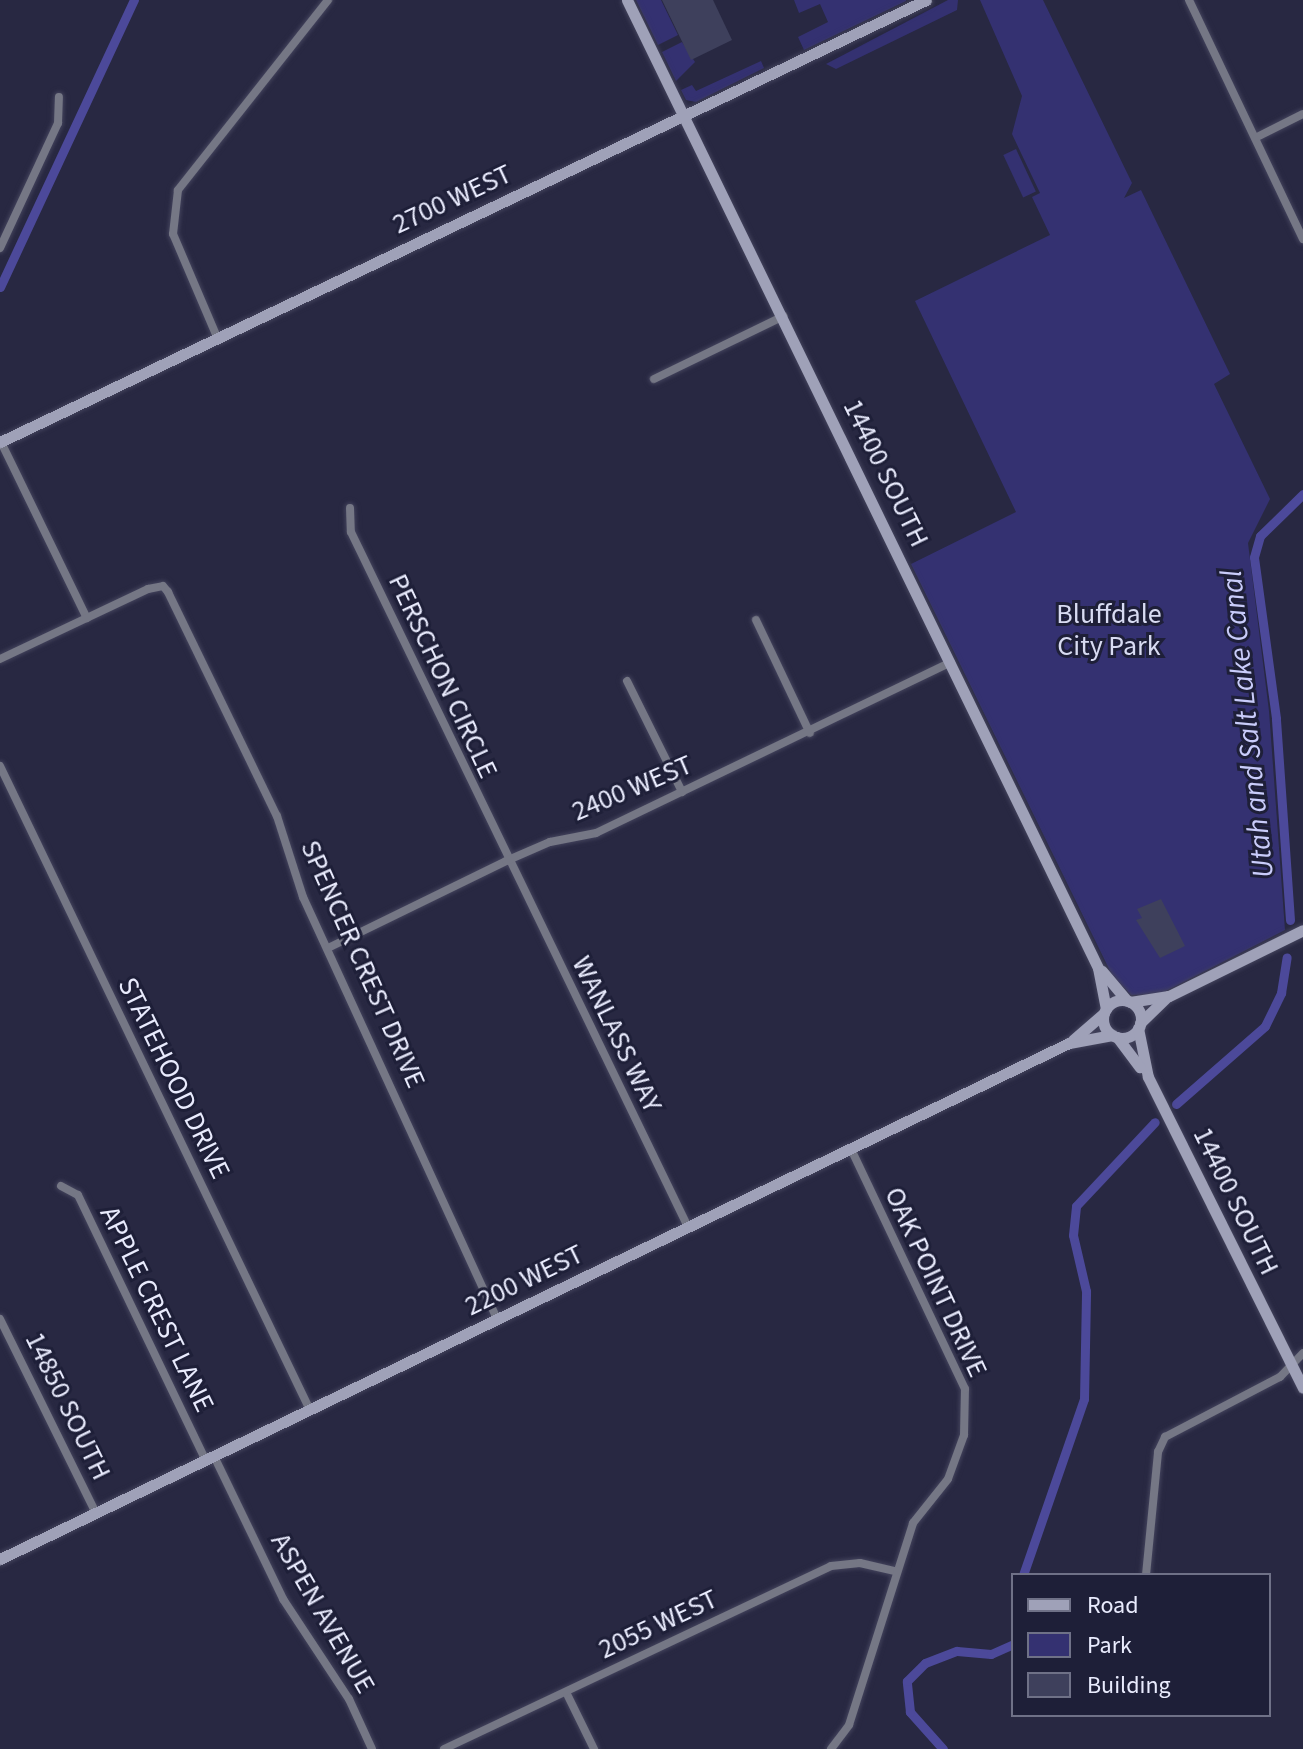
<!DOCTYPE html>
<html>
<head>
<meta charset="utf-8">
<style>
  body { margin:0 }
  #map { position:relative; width:1303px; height:1749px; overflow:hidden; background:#282842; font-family:"Source Sans 3",sans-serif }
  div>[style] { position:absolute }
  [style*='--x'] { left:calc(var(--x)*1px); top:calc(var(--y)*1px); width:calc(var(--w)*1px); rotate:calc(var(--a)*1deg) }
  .green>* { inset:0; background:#343171; transform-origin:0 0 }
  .canal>* { height:9px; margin:-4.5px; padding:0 4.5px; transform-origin:4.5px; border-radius:4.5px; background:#4c499a }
  .building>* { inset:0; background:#3e405c }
  .roads { filter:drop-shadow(0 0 2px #43435c) drop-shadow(0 0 2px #43435c) }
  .street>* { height:8px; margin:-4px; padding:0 4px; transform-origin:4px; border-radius:4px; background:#757785 }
  .secondary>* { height:11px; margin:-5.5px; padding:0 5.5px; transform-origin:5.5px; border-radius:5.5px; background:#9fa1b8 }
  .secondary>.ring { margin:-5.5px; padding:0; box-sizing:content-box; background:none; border:11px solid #9fa1b8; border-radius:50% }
  span { translate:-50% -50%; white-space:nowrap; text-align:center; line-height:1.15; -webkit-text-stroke:6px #1e1f38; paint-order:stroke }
  .street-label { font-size:28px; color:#e9ebfd }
  .park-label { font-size:28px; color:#d8dbf2 }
  .water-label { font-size:30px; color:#c9ccfa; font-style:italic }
  .legend { position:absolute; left:1011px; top:1573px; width:260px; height:144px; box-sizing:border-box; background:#1e1f38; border:2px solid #6f7187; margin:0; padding:10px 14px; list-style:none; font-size:24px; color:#e9ebfd }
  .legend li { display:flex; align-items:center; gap:16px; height:40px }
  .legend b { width:40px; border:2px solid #6f7187 }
</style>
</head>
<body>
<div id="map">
  <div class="green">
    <div style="clip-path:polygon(636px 0,661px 0,678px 35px,658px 45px)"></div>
    <div style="clip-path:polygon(794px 0,906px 0,906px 1px,804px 50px,798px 37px,828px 22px,820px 4px,799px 13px)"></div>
    <div style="clip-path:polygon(948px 0,958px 0,957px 10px,836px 69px,826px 64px)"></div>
    <div style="clip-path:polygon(980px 0,1043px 0,1132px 183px,1124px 198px,1141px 190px,1230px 374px,1214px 384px,1270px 499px,1248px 543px,1269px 711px,1285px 930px,1160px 994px,1131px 995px,1112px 975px,911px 564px,1016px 512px,915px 301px,1050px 235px,1032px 197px,1040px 193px,1012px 134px,1022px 96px)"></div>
    <div style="clip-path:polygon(682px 42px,695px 62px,676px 81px,662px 52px)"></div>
    <div style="clip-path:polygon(761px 61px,764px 68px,696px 102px,686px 100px,681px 90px,692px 85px,696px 91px)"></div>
    <div style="left:1016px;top:149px;width:47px;height:14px;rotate:65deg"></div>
  </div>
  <div class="canal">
    <div style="--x:0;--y:287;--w:317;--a:-65"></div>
    <div style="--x:1290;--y:920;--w:202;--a:-94"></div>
    <div style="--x:1276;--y:718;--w:162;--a:-97.8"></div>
    <div style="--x:1254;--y:557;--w:22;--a:-74"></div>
    <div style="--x:1260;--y:536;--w:60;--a:-44.3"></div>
    <div style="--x:1176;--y:1104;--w:118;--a:-41.2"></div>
    <div style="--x:1265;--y:1026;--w:37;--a:-64"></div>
    <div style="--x:1281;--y:993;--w:36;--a:-81"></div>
    <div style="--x:1023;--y:1575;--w:186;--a:-70.9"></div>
    <div style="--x:1084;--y:1399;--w:108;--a:-88.9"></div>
    <div style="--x:1086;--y:1291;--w:57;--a:-103.1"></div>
    <div style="--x:1073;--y:1235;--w:29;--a:-84"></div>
    <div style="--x:1076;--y:1206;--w:115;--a:-46.8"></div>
    <div style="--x:943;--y:1749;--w:50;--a:-131.7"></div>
    <div style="--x:910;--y:1712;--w:31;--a:-96"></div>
    <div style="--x:907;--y:1681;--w:25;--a:-45"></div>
    <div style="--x:925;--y:1663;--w:34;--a:-21"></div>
    <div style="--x:957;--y:1651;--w:34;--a:5"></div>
    <div style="--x:991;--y:1654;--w:24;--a:-24"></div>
  </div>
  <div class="building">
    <div style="clip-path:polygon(662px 0,713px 0,732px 40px,691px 60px)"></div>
    <div style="clip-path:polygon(1161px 899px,1185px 946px,1160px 958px,1136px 920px,1142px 918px,1137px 909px)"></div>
  </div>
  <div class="roads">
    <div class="street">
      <div style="--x:1189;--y:0;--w:265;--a:64.5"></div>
      <div style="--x:1257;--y:137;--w:51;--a:-26.6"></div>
      <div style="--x:0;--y:248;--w:138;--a:-65.1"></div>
      <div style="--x:58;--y:123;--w:26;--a:-88"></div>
      <div style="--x:217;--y:337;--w:112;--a:-113.1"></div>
      <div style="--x:173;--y:234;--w:44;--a:-83.5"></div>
      <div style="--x:178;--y:190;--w:242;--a:-51.7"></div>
      <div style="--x:654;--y:379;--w:144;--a:-25.9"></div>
      <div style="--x:1;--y:442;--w:196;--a:64"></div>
      <div style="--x:350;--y:508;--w:24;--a:88"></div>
      <div style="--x:351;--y:532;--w:772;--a:64.13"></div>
      <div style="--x:756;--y:620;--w:125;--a:64.5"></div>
      <div style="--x:0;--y:659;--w:164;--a:-25.3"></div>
      <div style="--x:148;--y:589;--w:15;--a:-11"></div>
      <div style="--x:163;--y:586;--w:8;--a:50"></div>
      <div style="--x:168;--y:592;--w:249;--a:64.1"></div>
      <div style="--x:277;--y:816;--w:85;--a:72.2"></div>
      <div style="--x:303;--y:897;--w:466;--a:65.3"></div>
      <div style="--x:627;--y:681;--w:124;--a:63.6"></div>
      <div style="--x:0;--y:766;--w:712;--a:64.3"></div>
      <div style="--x:328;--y:948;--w:198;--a:-26"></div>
      <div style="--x:506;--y:861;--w:48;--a:-23.4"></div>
      <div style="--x:550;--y:842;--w:47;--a:-11.1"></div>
      <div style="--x:596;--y:833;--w:394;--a:-25.7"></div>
      <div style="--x:61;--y:1186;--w:19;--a:28"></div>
      <div style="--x:78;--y:1195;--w:293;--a:64.3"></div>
      <div style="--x:0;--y:1319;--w:216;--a:63.7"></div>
      <div style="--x:214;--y:1456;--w:159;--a:64.2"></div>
      <div style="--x:283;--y:1599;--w:120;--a:56.6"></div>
      <div style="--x:349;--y:1699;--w:55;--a:65.3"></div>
      <div style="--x:1146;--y:1575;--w:124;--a:-84.4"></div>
      <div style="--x:1158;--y:1452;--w:17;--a:-65"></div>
      <div style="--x:1165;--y:1437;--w:130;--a:-27.6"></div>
      <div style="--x:1280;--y:1377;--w:33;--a:-46"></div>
      <div style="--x:566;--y:1692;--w:64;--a:63.8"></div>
      <div style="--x:444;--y:1749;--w:428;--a:-25.3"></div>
      <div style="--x:831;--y:1566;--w:29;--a:-6"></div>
      <div style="--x:860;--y:1563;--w:37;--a:13"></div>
      <div style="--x:831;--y:1749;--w:30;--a:-53"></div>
      <div style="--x:849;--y:1725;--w:212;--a:-72.4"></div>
      <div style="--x:913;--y:1523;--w:56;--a:-51.5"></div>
      <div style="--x:948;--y:1479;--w:47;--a:-70"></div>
      <div style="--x:964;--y:1435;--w:46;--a:-88.8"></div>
      <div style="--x:965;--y:1389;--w:263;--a:-115.4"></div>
    </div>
    <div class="secondary">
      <div style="--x:627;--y:0;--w:1077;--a:64.05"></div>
      <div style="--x:1098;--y:968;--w:42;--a:79"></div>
      <div style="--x:0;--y:442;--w:1026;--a:-25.52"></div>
      <div style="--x:1102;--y:971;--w:39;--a:50"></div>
      <div class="ring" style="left:1103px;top:1000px;width:27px;height:27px"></div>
      <div style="--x:1130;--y:1002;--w:39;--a:-9"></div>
      <div style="--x:1169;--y:996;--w:149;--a:-26.2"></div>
      <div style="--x:1140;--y:1023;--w:39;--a:-44"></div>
      <div style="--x:1138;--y:1028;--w:50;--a:78.5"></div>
      <div style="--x:1148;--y:1077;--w:347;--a:63.5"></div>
      <div style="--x:1117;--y:1037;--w:38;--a:53"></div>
      <div style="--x:1073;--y:1040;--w:41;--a:-41.1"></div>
      <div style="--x:0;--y:1559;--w:1187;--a:-25.77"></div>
      <div style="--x:1069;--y:1043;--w:44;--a:-10.5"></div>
    </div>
  </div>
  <div class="street-label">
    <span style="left:452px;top:199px;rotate:-25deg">2700 WEST</span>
    <span style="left:886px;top:473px;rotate:64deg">14400 SOUTH</span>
    <span style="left:443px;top:676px;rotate:65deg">PERSCHON CIRCLE</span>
    <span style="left:632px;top:788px;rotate:-23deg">2400 WEST</span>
    <span style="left:363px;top:964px;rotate:66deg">SPENCER CREST DRIVE</span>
    <span style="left:617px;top:1034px;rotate:64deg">WANLASS WAY</span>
    <span style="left:174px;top:1078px;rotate:64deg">STATEHOOD DRIVE</span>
    <span style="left:1236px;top:1201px;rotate:64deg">14400 SOUTH</span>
    <span style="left:524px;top:1280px;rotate:-26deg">2200 WEST</span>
    <span style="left:936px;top:1282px;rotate:65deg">OAK POINT DRIVE</span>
    <span style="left:157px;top:1309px;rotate:64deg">APPLE CREST LANE</span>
    <span style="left:68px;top:1406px;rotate:64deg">14850 SOUTH</span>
    <span style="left:323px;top:1613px;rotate:60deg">ASPEN AVENUE</span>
    <span style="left:658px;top:1624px;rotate:-25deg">2055 WEST</span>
  </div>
  <div class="park-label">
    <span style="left:1109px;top:630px">Bluffdale<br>City Park</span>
  </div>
  <div class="water-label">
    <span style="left:1248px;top:724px;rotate:-96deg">Utah and Salt Lake Canal</span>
  </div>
  <ul class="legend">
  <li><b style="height:10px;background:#9fa1b8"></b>Road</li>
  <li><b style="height:22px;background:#343171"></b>Park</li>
  <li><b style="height:22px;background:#3e405c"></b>Building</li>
  </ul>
</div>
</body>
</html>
